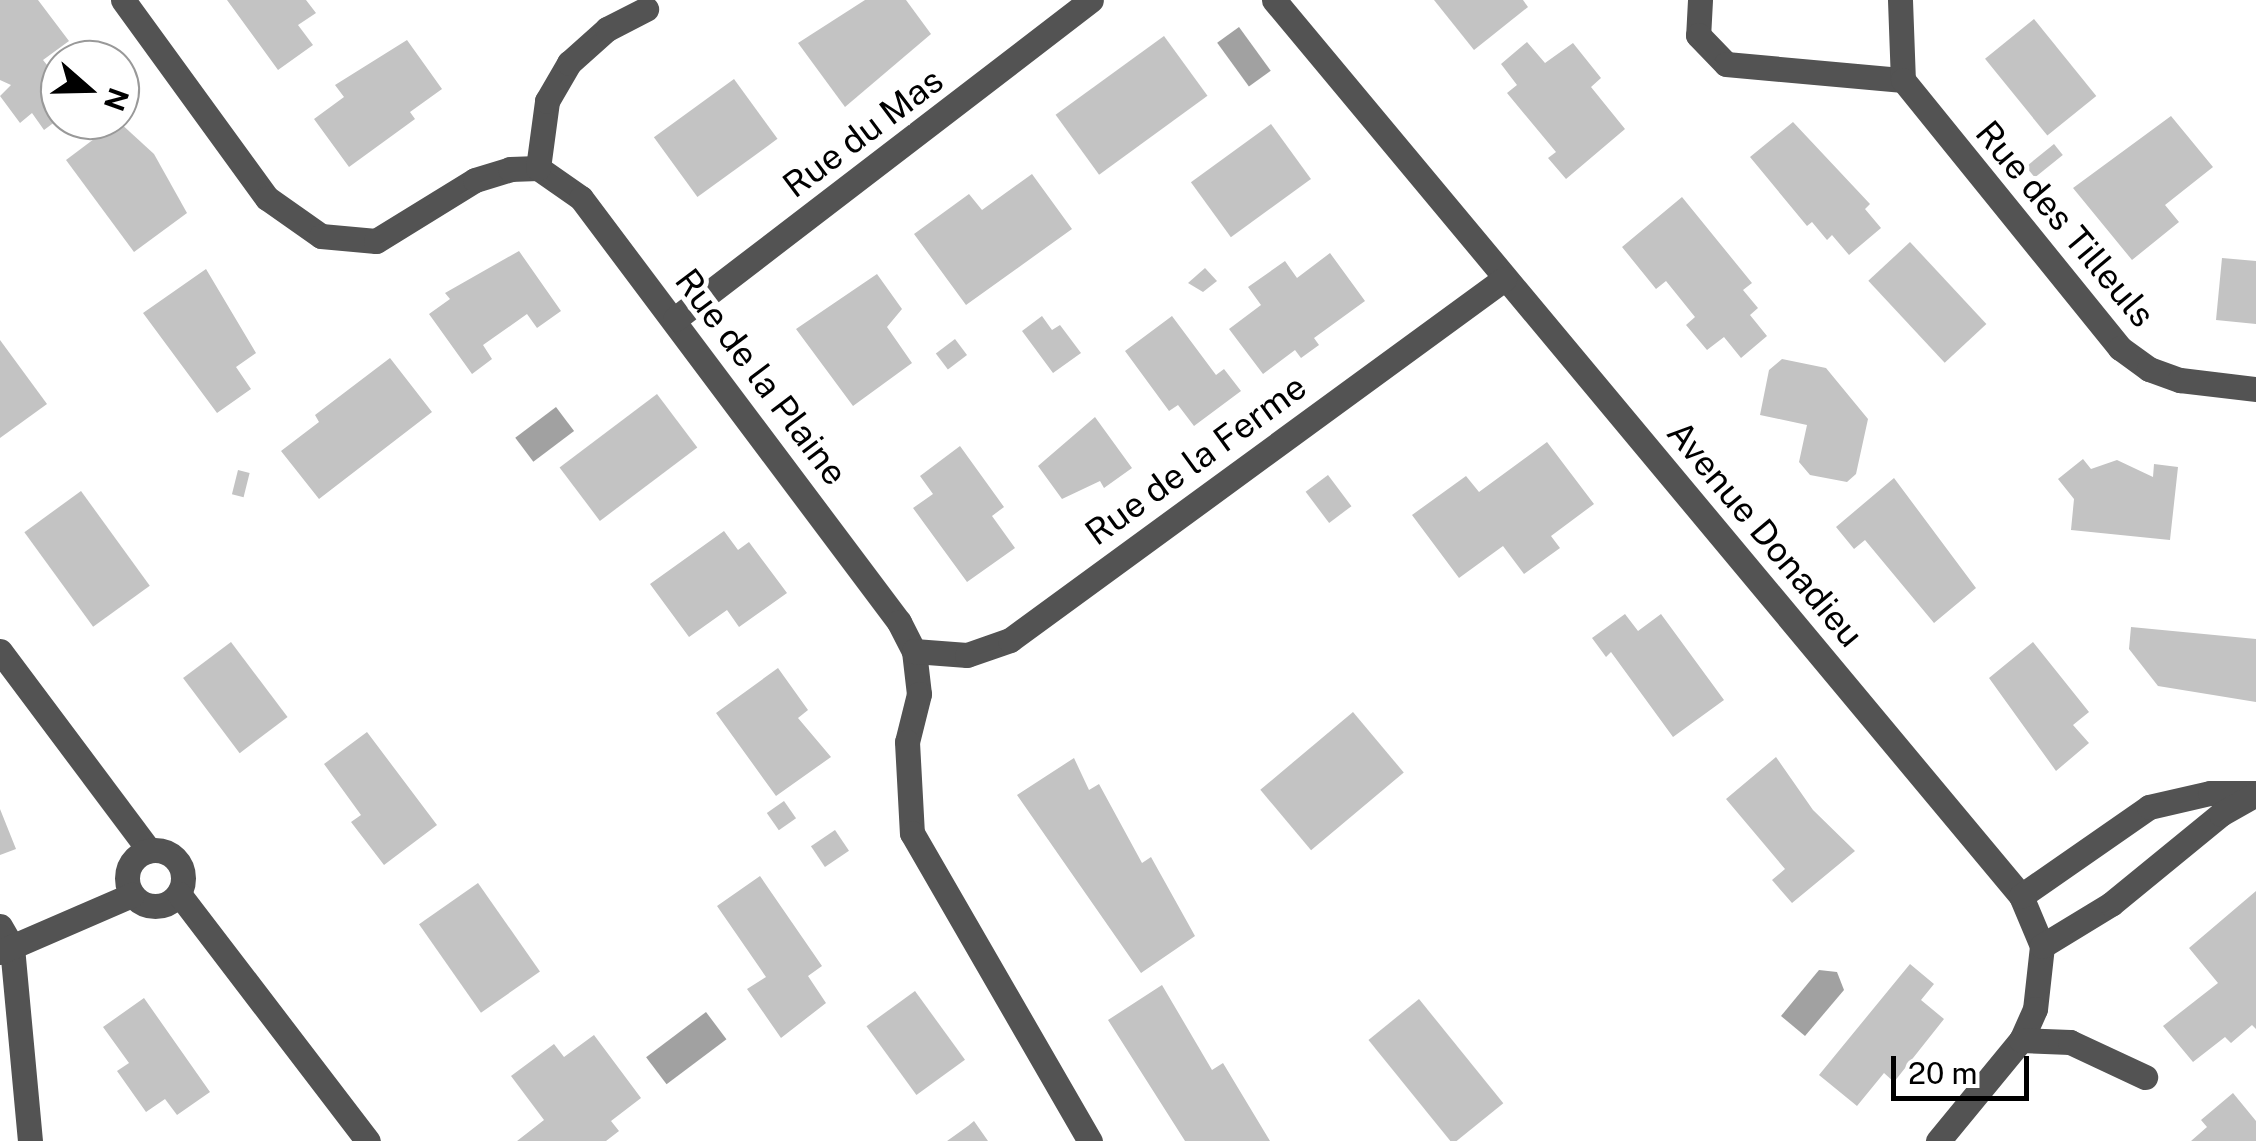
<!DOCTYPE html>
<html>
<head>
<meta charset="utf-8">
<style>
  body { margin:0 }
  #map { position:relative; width:2256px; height:1141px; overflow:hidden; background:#fff; font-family:"Public Sans",sans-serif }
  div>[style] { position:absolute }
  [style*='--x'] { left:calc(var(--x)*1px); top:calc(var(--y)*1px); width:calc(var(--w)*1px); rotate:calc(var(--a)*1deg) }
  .water>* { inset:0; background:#a1a1a1; transform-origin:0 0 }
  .building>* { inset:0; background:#c3c3c3; transform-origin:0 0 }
  .minor>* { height:25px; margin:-12.5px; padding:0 12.5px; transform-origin:12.5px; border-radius:12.5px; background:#535353 }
  .minor>.ring { margin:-12.5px; padding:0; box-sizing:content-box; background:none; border:25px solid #535353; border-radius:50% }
  span { translate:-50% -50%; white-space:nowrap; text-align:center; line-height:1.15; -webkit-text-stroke:10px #fff; paint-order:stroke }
  .street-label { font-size:35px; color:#000 }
  .north { position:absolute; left:40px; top:40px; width:100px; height:100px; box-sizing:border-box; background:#fff; border:2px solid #999; border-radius:50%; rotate:110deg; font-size:28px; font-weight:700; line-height:40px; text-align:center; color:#000 }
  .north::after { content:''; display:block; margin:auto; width:35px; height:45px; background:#000; clip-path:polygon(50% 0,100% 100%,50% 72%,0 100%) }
  .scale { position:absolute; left:1891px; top:1056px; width:138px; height:45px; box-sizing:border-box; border:5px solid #000; border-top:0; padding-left:12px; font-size:30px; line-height:35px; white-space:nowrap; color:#000; -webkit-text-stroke:8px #fff; paint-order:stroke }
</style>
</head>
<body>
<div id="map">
  <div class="water">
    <div style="left:1239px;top:27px;width:54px;height:27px;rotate:54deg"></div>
    <div style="left:556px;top:407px;width:30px;height:51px;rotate:53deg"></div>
    <div style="clip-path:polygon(1819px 970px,1837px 972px,1844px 990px,1805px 1036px,1781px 1016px)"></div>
    <div style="left:706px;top:1012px;width:34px;height:75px;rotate:53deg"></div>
  </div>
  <div class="building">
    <div style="clip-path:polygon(0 0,38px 0,69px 41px,43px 60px,60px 81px,60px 118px,44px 130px,32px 113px,20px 123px,0 96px,11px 85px,0 80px)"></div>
    <div style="clip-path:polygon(227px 0,306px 0,316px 13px,298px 25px,313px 45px,278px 70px)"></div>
    <div style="clip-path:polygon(865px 0,906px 0,931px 34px,845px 107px,798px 43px)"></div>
    <div style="clip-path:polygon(1434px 0,1523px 0,1528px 7px,1474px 50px)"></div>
    <div style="left:2034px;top:19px;width:99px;height:63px;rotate:51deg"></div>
    <div style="left:1164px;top:36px;width:74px;height:134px;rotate:54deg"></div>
    <div style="clip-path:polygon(407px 40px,442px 89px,410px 112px,415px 119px,349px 167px,314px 119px,344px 97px,335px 85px)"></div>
    <div style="clip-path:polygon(1527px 42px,1545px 63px,1573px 43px,1601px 78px,1591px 87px,1625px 129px,1566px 179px,1548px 158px,1556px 152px,1507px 93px,1517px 85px,1501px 64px)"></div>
    <div style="left:734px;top:79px;width:74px;height:99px;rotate:54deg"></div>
    <div style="clip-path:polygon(2171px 116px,2213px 167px,2165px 205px,2179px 222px,2132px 260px,2073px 188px)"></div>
    <div style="clip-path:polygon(118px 121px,154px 154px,187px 213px,134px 252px,66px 160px)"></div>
    <div style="clip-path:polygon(1793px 122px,1870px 204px,1865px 209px,1881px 228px,1849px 255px,1832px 235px,1827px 240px,1812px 222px,1807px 226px,1750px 157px)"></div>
    <div style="left:1271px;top:124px;width:68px;height:99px;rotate:54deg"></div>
    <div style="left:2054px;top:144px;width:14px;height:36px;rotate:51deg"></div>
    <div style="clip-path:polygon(1032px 174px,1072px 229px,966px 305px,914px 234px,969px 194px,982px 210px)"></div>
    <div style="clip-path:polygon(1682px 197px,1752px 283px,1743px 290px,1758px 308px,1750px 315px,1767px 336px,1741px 358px,1724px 337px,1707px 350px,1686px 325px,1695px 317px,1666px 281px,1656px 289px,1622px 247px)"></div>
    <div style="left:1910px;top:242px;width:112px;height:57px;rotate:47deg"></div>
    <div style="clip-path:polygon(519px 251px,561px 311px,537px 328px,527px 314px,483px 345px,492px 359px,472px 374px,429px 314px,450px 299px,445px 293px)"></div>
    <div style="clip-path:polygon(1330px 253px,1365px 301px,1314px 338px,1319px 345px,1301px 358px,1295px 350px,1263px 374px,1229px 329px,1261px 305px,1248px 287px,1285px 261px,1297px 278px)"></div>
    <div style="clip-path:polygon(2222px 258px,2256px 261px,2256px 324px,2216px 320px)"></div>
    <div style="clip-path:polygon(1205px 268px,1217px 281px,1203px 292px,1188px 283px)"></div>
    <div style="clip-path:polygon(206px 269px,256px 353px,236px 367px,251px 389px,217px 413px,143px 313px)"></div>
    <div style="clip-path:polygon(877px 274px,902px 309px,887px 327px,912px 363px,853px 406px,796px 329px)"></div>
    <div style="clip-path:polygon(1042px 316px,1052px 330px,1060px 325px,1081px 353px,1053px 373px,1022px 331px)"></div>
    <div style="clip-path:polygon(1172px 316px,1216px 375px,1224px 369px,1241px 391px,1194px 426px,1178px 405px,1169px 411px,1125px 351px)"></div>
    <div style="left:955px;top:339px;width:20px;height:24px;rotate:53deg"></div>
    <div style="clip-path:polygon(0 340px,47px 404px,0 438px)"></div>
    <div style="clip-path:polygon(390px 358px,432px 412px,319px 499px,281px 451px,319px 422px,315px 415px)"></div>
    <div style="clip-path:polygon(1782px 359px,1826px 368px,1868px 419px,1856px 474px,1847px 482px,1810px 475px,1799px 462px,1807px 425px,1760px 415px,1769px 370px)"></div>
    <div style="left:657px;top:394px;width:67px;height:122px;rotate:53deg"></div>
    <div style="clip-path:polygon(1095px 417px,1132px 468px,1104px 488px,1100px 481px,1062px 499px,1038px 466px)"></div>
    <div style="clip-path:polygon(1547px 442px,1594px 504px,1551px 536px,1560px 548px,1524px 574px,1503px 546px,1459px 578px,1412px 515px,1466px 476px,1479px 492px)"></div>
    <div style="clip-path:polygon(960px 446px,1004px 507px,992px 516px,1015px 548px,967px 582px,913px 508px,933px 494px,920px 476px)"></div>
    <div style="clip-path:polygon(2083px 459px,2091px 469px,2117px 460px,2153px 477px,2154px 464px,2178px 467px,2170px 540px,2071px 530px,2074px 499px,2058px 479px)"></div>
    <div style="left:238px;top:470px;width:12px;height:25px;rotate:14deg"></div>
    <div style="left:1328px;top:475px;width:39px;height:28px;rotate:53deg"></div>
    <div style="clip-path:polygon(1894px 478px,1976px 588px,1934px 623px,1865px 540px,1854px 549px,1836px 527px)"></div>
    <div style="left:81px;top:491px;width:117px;height:70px;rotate:54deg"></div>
    <div style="clip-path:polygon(724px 531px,738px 550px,749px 542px,787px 593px,739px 627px,727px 610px,689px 637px,650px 584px)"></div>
    <div style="clip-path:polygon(1625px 614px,1638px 631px,1661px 614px,1724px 700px,1673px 737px,1611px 652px,1606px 657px,1592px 638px)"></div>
    <div style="clip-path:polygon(2131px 627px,2256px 639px,2256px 702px,2158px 686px,2129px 649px)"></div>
    <div style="left:231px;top:642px;width:94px;height:60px;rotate:53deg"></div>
    <div style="clip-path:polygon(2033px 642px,2089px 712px,2073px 725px,2089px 743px,2056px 771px,1989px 678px)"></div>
    <div style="clip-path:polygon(778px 668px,808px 710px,798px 718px,831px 757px,776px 796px,716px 713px)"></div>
    <div style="left:1353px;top:712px;width:79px;height:121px;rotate:50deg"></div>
    <div style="clip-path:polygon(367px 732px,437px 825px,384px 865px,351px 822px,361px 815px,324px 764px)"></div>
    <div style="clip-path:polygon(1776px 757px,1813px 810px,1855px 851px,1792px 903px,1772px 880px,1785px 869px,1726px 799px)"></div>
    <div style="clip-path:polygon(1074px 758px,1089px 790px,1099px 784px,1142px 863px,1151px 857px,1195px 936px,1141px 973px,1017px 795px)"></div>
    <div style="left:784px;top:801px;width:21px;height:21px;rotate:55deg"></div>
    <div style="clip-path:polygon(0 809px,16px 849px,0 855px)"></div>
    <div style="left:835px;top:830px;width:25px;height:29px;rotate:56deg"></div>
    <div style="clip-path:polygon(760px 876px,822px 966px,808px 976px,826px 1003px,781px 1038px,747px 989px,766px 977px,717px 906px)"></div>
    <div style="left:478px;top:883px;width:108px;height:72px;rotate:55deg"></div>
    <div style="clip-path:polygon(2256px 891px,2256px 1029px,2252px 1025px,2231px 1043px,2225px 1037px,2193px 1062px,2163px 1026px,2218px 983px,2189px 948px)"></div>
    <div style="clip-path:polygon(1910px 964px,1934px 984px,1921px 1000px,1944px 1019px,1894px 1082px,1884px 1073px,1857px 1106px,1819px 1075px)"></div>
    <div style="clip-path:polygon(1162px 985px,1212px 1070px,1223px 1063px,1270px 1141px,1185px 1141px,1108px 1020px)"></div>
    <div style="left:915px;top:991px;width:85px;height:60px;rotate:54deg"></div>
    <div style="clip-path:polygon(144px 998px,210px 1092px,177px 1115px,165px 1099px,146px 1112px,117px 1071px,129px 1063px,103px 1027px)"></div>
    <div style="left:1419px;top:999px;width:134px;height:65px;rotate:51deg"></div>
    <div style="clip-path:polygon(594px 1035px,641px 1098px,611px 1121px,619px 1131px,606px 1141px,517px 1141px,544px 1120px,511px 1076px,554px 1044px,564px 1057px)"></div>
    <div style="clip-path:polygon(2233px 1093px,2256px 1121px,2256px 1141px,2191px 1141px,2207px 1127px,2201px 1120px)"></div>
    <div style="clip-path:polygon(974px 1121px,988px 1141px,947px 1141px,968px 1126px)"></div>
  </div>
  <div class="minor">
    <div style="--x:123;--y:0;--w:245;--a:54"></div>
    <div style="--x:267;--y:198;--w:66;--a:35.1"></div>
    <div style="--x:321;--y:236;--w:55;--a:5.2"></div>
    <div style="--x:376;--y:241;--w:116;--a:-31.6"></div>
    <div style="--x:475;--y:180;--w:37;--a:-17"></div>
    <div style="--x:510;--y:169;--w:28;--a:-2"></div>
    <div style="--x:538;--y:168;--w:52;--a:34.9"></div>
    <div style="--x:581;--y:198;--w:530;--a:53.13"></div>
    <div style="--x:899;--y:622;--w:33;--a:63"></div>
    <div style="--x:914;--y:651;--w:43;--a:83.4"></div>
    <div style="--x:919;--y:694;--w:49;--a:104"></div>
    <div style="--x:907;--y:742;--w:91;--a:86.9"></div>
    <div style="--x:912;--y:833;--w:356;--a:60"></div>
    <div style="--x:1274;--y:0;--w:1167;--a:50.18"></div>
    <div style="--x:2021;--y:896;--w:54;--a:67.2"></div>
    <div style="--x:2042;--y:946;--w:63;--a:96.3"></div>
    <div style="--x:2035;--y:1009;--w:34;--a:114"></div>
    <div style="--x:2021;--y:1040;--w:131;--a:129.4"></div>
    <div style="--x:1700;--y:0;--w:35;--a:93"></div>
    <div style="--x:1698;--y:35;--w:40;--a:46"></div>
    <div style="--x:1726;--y:64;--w:178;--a:5.2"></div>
    <div style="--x:1900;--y:0;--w:80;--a:87.9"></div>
    <div style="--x:1903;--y:80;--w:345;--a:51"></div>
    <div style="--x:2120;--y:348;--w:36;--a:36"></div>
    <div style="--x:2149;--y:369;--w:33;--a:20"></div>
    <div style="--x:2180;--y:380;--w:77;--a:6.8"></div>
    <div style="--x:538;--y:168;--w:68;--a:-82.3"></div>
    <div style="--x:547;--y:101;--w:44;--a:-59.9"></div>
    <div style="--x:569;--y:63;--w:51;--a:-41.8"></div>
    <div style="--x:607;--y:29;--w:44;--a:-27.1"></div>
    <div style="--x:675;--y:319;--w:524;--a:-37.48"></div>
    <div style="--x:0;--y:651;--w:249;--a:53.2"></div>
    <div style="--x:914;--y:651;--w:53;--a:4.3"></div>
    <div style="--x:967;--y:655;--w:46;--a:-19.2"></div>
    <div style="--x:1010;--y:640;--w:612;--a:-36.16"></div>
    <div class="ring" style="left:127px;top:850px;width:31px;height:31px"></div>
    <div style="--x:179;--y:894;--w:311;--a:52.6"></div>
    <div style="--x:2021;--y:896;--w:156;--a:-34.8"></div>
    <div style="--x:2149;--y:807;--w:63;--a:-12.9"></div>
    <div style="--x:2210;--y:793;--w:46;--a:0"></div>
    <div style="--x:0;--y:926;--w:24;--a:60"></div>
    <div style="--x:12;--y:947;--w:195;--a:84.7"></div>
    <div style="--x:2042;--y:946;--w:81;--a:-31.3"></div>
    <div style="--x:2111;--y:904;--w:142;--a:-39.3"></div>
    <div style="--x:2221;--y:814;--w:40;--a:-29.7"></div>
    <div style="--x:0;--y:952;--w:144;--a:-23.4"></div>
    <div style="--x:2021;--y:1040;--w:49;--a:2.3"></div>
    <div style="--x:2070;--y:1042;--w:83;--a:25"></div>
  </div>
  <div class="street-label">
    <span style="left:863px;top:133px;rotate:-37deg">Rue du Mas</span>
    <span style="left:2065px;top:224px;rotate:50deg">Rue des Tilleuls</span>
    <span style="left:761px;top:377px;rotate:53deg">Rue de la Plaine</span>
    <span style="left:1196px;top:460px;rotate:-36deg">Rue de la Ferme</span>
    <span style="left:1765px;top:534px;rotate:50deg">Avenue Donadieu</span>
  </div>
  <div class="north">N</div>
  <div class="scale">20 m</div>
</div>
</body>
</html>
